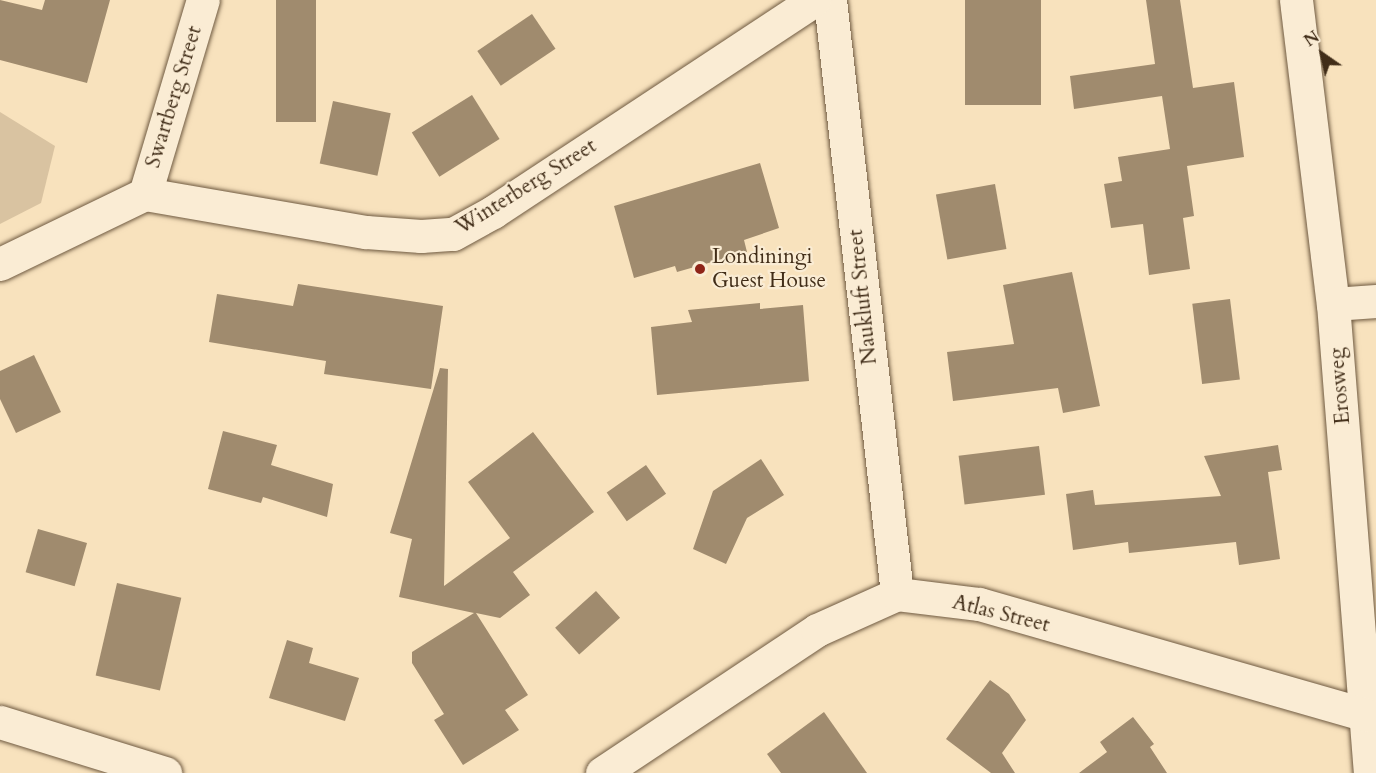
<!DOCTYPE html>
<html>
<head>
<meta charset="utf-8">
<style>
  body { margin:0 }
  #map { position:relative; width:1376px; height:773px; overflow:hidden; background:#f8e2bd; font-family:Cardo,serif }
  div>[style] { position:absolute }
  [style*='--x'] { left:calc(var(--x)*1px); top:calc(var(--y)*1px); width:calc(var(--w)*1px); rotate:calc(var(--a)*1deg) }
  .green>* { inset:0; background:#d9c3a1 }
  .building>* { inset:0; background:#a08b6e; transform-origin:0 0 }
  .roads { filter:drop-shadow(0 0 2px #6f5a41) drop-shadow(0 0 2px #6f5a41) }
  .minor>* { height:33px; margin:-16.5px; padding:0 16.5px; transform-origin:16.5px; border-radius:16.5px; background:#faecd4 }
  .dots>* { width:16px; height:16px; translate:-50% -50%; box-sizing:border-box; border:3px solid #faecd4; border-radius:50% }
  span { translate:-50% -50%; white-space:nowrap; text-align:center; line-height:1.15; -webkit-text-stroke:4.5px #faecd4; paint-order:stroke }
  .street-label { font-size:21px; color:#412d18 }
  .poi-label { font-size:21px; color:#412d18 }
  .left { translate:0 -50%; text-align:left }
  .north { position:absolute; left:1292px; top:24px; width:60px; height:60px; -webkit-text-stroke:4px #faecd4; paint-order:stroke; rotate:326deg; font-size:16px; font-weight:700; line-height:24px; text-align:center; color:#412d18 }
  .north::after { content:''; display:block; margin:auto; width:21px; height:27px; background:#412d18; clip-path:polygon(50% 0,100% 100%,50% 72%,0 100%) }
</style>
</head>
<body>
<div id="map">
  <div class="green">
    <div style="clip-path:polygon(0 112px,55px 146px,41px 203px,0 224px)"></div>
  </div>
  <div class="building">
    <div style="clip-path:polygon(0 0,42px 10px,45px 0,110px 0,87px 83px,0 60px)"></div>
    <div style="left:276px;top:0;width:40px;height:122px"></div>
    <div style="left:965px;top:0;width:76px;height:105px"></div>
    <div style="clip-path:polygon(1146px 0,1180px 0,1193px 88px,1234px 82px,1244px 157px,1187px 166px,1194px 216px,1183px 218px,1190px 269px,1149px 275px,1143px 224px,1111px 228px,1104px 184px,1122px 181px,1118px 157px,1170px 149px,1162px 96px,1074px 109px,1070px 76px,1155px 64px)"></div>
    <div style="left:532px;top:14px;width:42px;height:66px;rotate:56deg"></div>
    <div style="left:472px;top:95px;width:52px;height:71px;rotate:58deg"></div>
    <div style="left:333px;top:101px;width:59px;height:64px;rotate:12deg"></div>
    <div style="clip-path:polygon(760px 163px,779px 228px,744px 240px,747px 252px,677px 272px,675px 266px,634px 278px,614px 206px)"></div>
    <div style="left:995px;top:184px;width:66px;height:60px;rotate:80deg"></div>
    <div style="clip-path:polygon(1072px 272px,1100px 406px,1063px 413px,1058px 388px,953px 401px,947px 352px,1014px 344px,1003px 285px)"></div>
    <div style="clip-path:polygon(298px 284px,443px 306px,431px 389px,324px 374px,326px 361px,209px 342px,217px 294px,293px 306px)"></div>
    <div style="left:1230px;top:299px;width:81px;height:38px;rotate:83deg"></div>
    <div style="clip-path:polygon(760px 303px,760px 309px,803px 305px,809px 381px,657px 395px,651px 327px,692px 322px,688px 310px)"></div>
    <div style="clip-path:polygon(34px 355px,61px 412px,16px 433px,0 399px,0 371px)"></div>
    <div style="clip-path:polygon(440px 368px,448px 369px,444px 586px,510px 538px,468px 482px,533px 432px,594px 512px,513px 572px,530px 595px,500px 618px,476px 613px,528px 695px,505px 710px,519px 730px,463px 765px,434px 720px,444px 714px,412px 663px,412px 652px,474px 613px,399px 597px,412px 539px,390px 533px)"></div>
    <div style="clip-path:polygon(223px 431px,277px 445px,271px 465px,333px 484px,327px 517px,263px 497px,261px 503px,208px 489px)"></div>
    <div style="clip-path:polygon(1278px 445px,1282px 470px,1268px 472px,1280px 559px,1239px 565px,1236px 542px,1129px 553px,1128px 542px,1073px 550px,1066px 494px,1093px 490px,1095px 505px,1221px 496px,1204px 456px)"></div>
    <div style="left:1039px;top:446px;width:49px;height:81px;rotate:83deg"></div>
    <div style="clip-path:polygon(761px 459px,784px 495px,747px 518px,726px 564px,693px 549px,713px 491px)"></div>
    <div style="left:646px;top:465px;width:35px;height:48px;rotate:55deg"></div>
    <div style="left:38px;top:529px;width:51px;height:45px;rotate:16deg"></div>
    <div style="left:117px;top:583px;width:66px;height:95px;rotate:13deg"></div>
    <div style="left:596px;top:591px;width:36px;height:55px;rotate:48deg"></div>
    <div style="clip-path:polygon(287px 640px,313px 648px,309px 663px,359px 678px,345px 721px,269px 698px)"></div>
    <div style="clip-path:polygon(990px 680px,1009px 694px,1026px 720px,1002px 753px,1015px 773px,991px 773px,946px 739px)"></div>
    <div style="clip-path:polygon(824px 712px,867px 773px,781px 773px,767px 754px)"></div>
    <div style="clip-path:polygon(1133px 717px,1154px 744px,1150px 747px,1167px 773px,1079px 773px,1107px 752px,1100px 742px)"></div>
  </div>
  <div class="roads">
    <div class="minor">
      <div style="--x:830;--y:0;--w:598;--a:83.56"></div>
      <div style="--x:1296;--y:0;--w:306;--a:83.1"></div>
      <div style="--x:1333;--y:304;--w:470;--a:85.5"></div>
      <div style="--x:145;--y:194;--w:202;--a:-73.4"></div>
      <div style="--x:0;--y:264;--w:161;--a:-25.8"></div>
      <div style="--x:145;--y:194;--w:224;--a:9.8"></div>
      <div style="--x:366;--y:232;--w:55;--a:4.2"></div>
      <div style="--x:421;--y:236;--w:32;--a:-4"></div>
      <div style="--x:453;--y:234;--w:46;--a:-28.8"></div>
      <div style="--x:493;--y:212;--w:385;--a:-33.4"></div>
      <div style="--x:1333;--y:304;--w:43;--a:-4"></div>
      <div style="--x:0;--y:722;--w:173;--a:17.2"></div>
      <div style="--x:602;--y:773;--w:258;--a:-33.6"></div>
      <div style="--x:817;--y:630;--w:88;--a:-24.2"></div>
      <div style="--x:897;--y:594;--w:83;--a:7"></div>
      <div style="--x:979;--y:604;--w:404;--a:16"></div>
    </div>
  </div>
  <div class="dots">
    <div style="left:700px;top:269px;background:#8f2418"></div>
  </div>
  <div class="street-label">
    <span style="left:174px;top:97px;rotate:-73deg">Swartberg Street</span>
    <span style="left:526px;top:187px;rotate:-32deg">Winterberg Street</span>
    <span style="left:863px;top:297px;rotate:-96deg">Naukluft Street</span>
    <span style="left:1340px;top:386px;rotate:-95deg">Erosweg</span>
    <span style="left:1001px;top:614px;rotate:14deg">Atlas Street</span>
  </div>
  <div class="poi-label">
    <span class="left" style="left:712px;top:269px">Londiningi<br>Guest House</span>
  </div>
  <div class="north">N</div>
</div>
</body>
</html>
